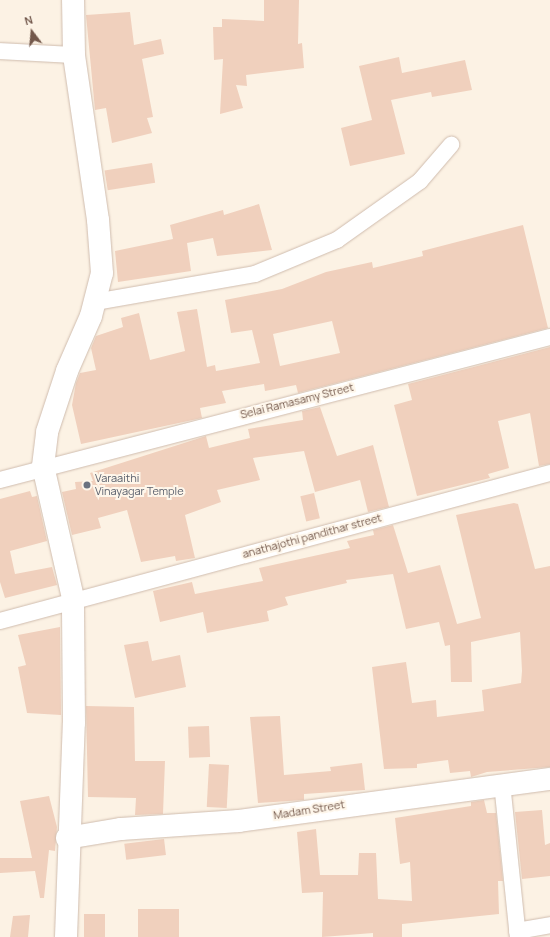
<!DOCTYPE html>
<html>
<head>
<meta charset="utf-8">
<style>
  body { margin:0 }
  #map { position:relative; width:550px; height:937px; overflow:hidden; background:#fcf2e4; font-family:Manrope,sans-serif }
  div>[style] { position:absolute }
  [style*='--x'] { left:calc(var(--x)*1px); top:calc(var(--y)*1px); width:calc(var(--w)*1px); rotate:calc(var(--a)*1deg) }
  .building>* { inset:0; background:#f0d0bd; transform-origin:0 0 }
  .roads { filter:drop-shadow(0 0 1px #cfbcae) drop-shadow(0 0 1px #cfbcae) }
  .street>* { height:16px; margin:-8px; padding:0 8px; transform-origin:8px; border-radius:8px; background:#fff }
  .secondary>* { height:22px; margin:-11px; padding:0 11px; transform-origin:11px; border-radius:11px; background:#fff }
  .dots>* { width:11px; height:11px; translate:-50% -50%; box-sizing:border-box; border:2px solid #fef6ea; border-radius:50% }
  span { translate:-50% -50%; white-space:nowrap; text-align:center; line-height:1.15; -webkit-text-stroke:4px #fef6ea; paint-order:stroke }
  .street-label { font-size:11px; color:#73584b }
  .worship-label { font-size:11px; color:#5b616d }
  .left { translate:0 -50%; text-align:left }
  .north { position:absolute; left:12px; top:12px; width:40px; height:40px; -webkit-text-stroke:3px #fef6ea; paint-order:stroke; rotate:344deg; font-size:11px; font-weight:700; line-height:16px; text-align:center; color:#73584b }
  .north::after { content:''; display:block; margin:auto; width:14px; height:18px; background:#73584b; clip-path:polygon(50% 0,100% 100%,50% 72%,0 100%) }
</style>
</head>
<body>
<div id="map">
  <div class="building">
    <div style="clip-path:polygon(264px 0,299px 0,298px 44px,302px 43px,304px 68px,246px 75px,247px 86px,236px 85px,243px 108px,220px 114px,223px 59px,214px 60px,213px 27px,222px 27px,222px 19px,264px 21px)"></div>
    <div style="clip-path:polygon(130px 12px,134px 45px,161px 39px,164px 54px,142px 59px,153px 117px,147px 118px,152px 133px,112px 143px,106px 108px,95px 110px,86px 15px)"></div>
    <div style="clip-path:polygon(399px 57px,402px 73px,465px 60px,472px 90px,432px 97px,431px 92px,391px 100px,405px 154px,350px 166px,341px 128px,372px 120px,359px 66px)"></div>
    <div style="left:152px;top:163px;width:20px;height:48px;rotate:81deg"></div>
    <div style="clip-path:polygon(259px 204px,272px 250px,217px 256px,213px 238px,187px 243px,191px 271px,118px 282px,115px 251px,173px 239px,170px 225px,223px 210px,224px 215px)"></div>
    <div style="clip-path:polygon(evenodd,523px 225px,548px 328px,298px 393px,296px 385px,265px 391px,264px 384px,222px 391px,226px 403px,200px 408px,202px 418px,81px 444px,72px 405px,76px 383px,80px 373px,96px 370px,91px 348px,96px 336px,123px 327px,121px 318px,139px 313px,150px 360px,185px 351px,177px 312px,197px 309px,207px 367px,215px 365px,216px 371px,260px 363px,252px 330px,231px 333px,225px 300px,282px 289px,326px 272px,372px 262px,373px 268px,423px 256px,422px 251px,523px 225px,332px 321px,340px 353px,280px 366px,273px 334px,332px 321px)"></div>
    <div style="clip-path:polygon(550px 347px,550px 464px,539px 466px,530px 413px,498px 421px,509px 468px,488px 474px,490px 478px,417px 496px,394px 405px,412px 400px,408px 384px)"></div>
    <div style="clip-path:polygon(320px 407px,337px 456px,373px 445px,389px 507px,368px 512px,360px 480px,315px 492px,304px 451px,253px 458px,260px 480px,217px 490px,221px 502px,185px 515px,195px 558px,176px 561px,175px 556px,141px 562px,127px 510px,98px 518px,101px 528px,72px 535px,62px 492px,76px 489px,75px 482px,93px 481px,90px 473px,206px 436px,209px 448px,250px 438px,248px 429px,303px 420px,302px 411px)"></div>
    <div style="clip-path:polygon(30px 491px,32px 497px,37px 496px,47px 541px,10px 551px,15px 574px,52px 567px,57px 585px,5px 598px,0 582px,0 499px)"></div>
    <div style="left:314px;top:493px;width:26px;height:14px;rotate:77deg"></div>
    <div style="clip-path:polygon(514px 503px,518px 504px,535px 569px,550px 566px,550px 767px,487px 772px,471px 777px,470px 771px,450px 773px,448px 760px,417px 764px,417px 768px,384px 769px,372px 667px,406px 662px,412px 703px,436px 700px,437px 717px,484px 711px,482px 690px,521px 683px,522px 671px,520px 632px,471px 642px,472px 682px,451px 682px,450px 645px,445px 646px,439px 622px,406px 629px,393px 574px,346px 580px,347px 583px,285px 597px,288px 605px,267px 611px,269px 621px,207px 633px,203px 612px,160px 622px,153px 591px,192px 582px,195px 594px,263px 581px,259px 568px,350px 548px,347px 541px,374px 535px,373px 530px,393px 525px,408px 573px,440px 565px,457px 624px,481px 618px,456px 515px)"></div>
    <div style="clip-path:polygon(60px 627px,61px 715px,27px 713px,18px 667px,26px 665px,18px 635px)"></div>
    <div style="clip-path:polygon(148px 641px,152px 661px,180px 655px,186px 687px,135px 698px,124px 645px)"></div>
    <div style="clip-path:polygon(86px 706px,134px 707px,135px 761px,165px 761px,163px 814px,135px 815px,136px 798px,88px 797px)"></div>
    <div style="clip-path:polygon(280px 716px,284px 775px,331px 771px,330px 767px,362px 763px,365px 790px,304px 794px,304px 800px,258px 803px,250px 717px)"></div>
    <div style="left:209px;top:726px;width:31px;height:21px;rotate:88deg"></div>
    <div style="left:209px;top:764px;width:20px;height:43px;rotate:3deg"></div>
    <div style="clip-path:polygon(49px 796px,57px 827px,55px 851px,49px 850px,44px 898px,40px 898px,35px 871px,0 873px,0 858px,32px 858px,20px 801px)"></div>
    <div style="clip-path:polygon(484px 800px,487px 813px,496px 813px,503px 881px,498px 881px,499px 914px,402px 924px,402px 937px,373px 937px,373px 933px,322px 937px,323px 892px,302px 893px,297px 832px,316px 829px,320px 875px,358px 875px,359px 853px,376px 853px,378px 899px,412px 901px,410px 862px,400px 864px,395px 818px,471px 806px,471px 802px)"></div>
    <div style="clip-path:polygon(542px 810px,545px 845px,550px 843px,550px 876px,522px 879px,515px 812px)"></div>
    <div style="left:164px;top:839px;width:16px;height:40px;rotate:83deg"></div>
    <div style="left:138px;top:909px;width:41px;height:28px"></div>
    <div style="left:84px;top:914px;width:21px;height:23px"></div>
    <div style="clip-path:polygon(30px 915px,28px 937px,10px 937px,13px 916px)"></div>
  </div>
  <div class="roads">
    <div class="street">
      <div style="--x:0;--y:51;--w:74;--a:3.1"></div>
      <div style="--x:95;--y:302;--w:162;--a:-9.9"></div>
      <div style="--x:255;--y:274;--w:89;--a:-22.5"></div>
      <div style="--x:337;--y:240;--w:102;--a:-35.4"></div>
      <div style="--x:420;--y:181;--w:48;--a:-49.3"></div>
      <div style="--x:0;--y:480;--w:568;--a:-14.57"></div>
      <div style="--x:0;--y:621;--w:570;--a:-15.06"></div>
      <div style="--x:502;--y:783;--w:155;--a:84.1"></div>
      <div style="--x:517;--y:931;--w:34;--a:-10"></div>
    </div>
    <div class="secondary">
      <div style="--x:67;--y:838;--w:55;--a:-9.5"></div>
      <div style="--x:121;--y:829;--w:118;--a:-3.9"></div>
      <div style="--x:239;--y:821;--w:314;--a:-7.7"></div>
      <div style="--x:66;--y:937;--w:214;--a:-87.9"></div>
      <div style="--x:74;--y:723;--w:125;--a:-90.5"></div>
      <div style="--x:73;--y:598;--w:135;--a:-102.8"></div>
      <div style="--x:43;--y:466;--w:34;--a:-83"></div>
      <div style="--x:47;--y:432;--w:64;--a:-71.8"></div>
      <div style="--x:67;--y:371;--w:60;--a:-66.4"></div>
      <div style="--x:91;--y:316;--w:44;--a:-75.7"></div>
      <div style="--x:102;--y:273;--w:53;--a:-94.3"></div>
      <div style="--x:98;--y:220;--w:167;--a:-98.3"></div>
      <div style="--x:74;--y:55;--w:55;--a:-91"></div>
    </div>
  </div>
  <div class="dots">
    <div style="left:87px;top:485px;background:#6b7280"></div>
  </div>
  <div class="street-label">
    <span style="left:297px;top:401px;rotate:-14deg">Selai Ramasamy Street</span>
    <span style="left:312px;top:536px;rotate:-15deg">anathajothi pandithar street</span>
    <span style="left:309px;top:810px;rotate:-9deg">Madam Street</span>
  </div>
  <div class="worship-label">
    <span class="left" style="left:95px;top:485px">Varaaithi<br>Vinayagar Temple</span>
  </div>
  <div class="north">N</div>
</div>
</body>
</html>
